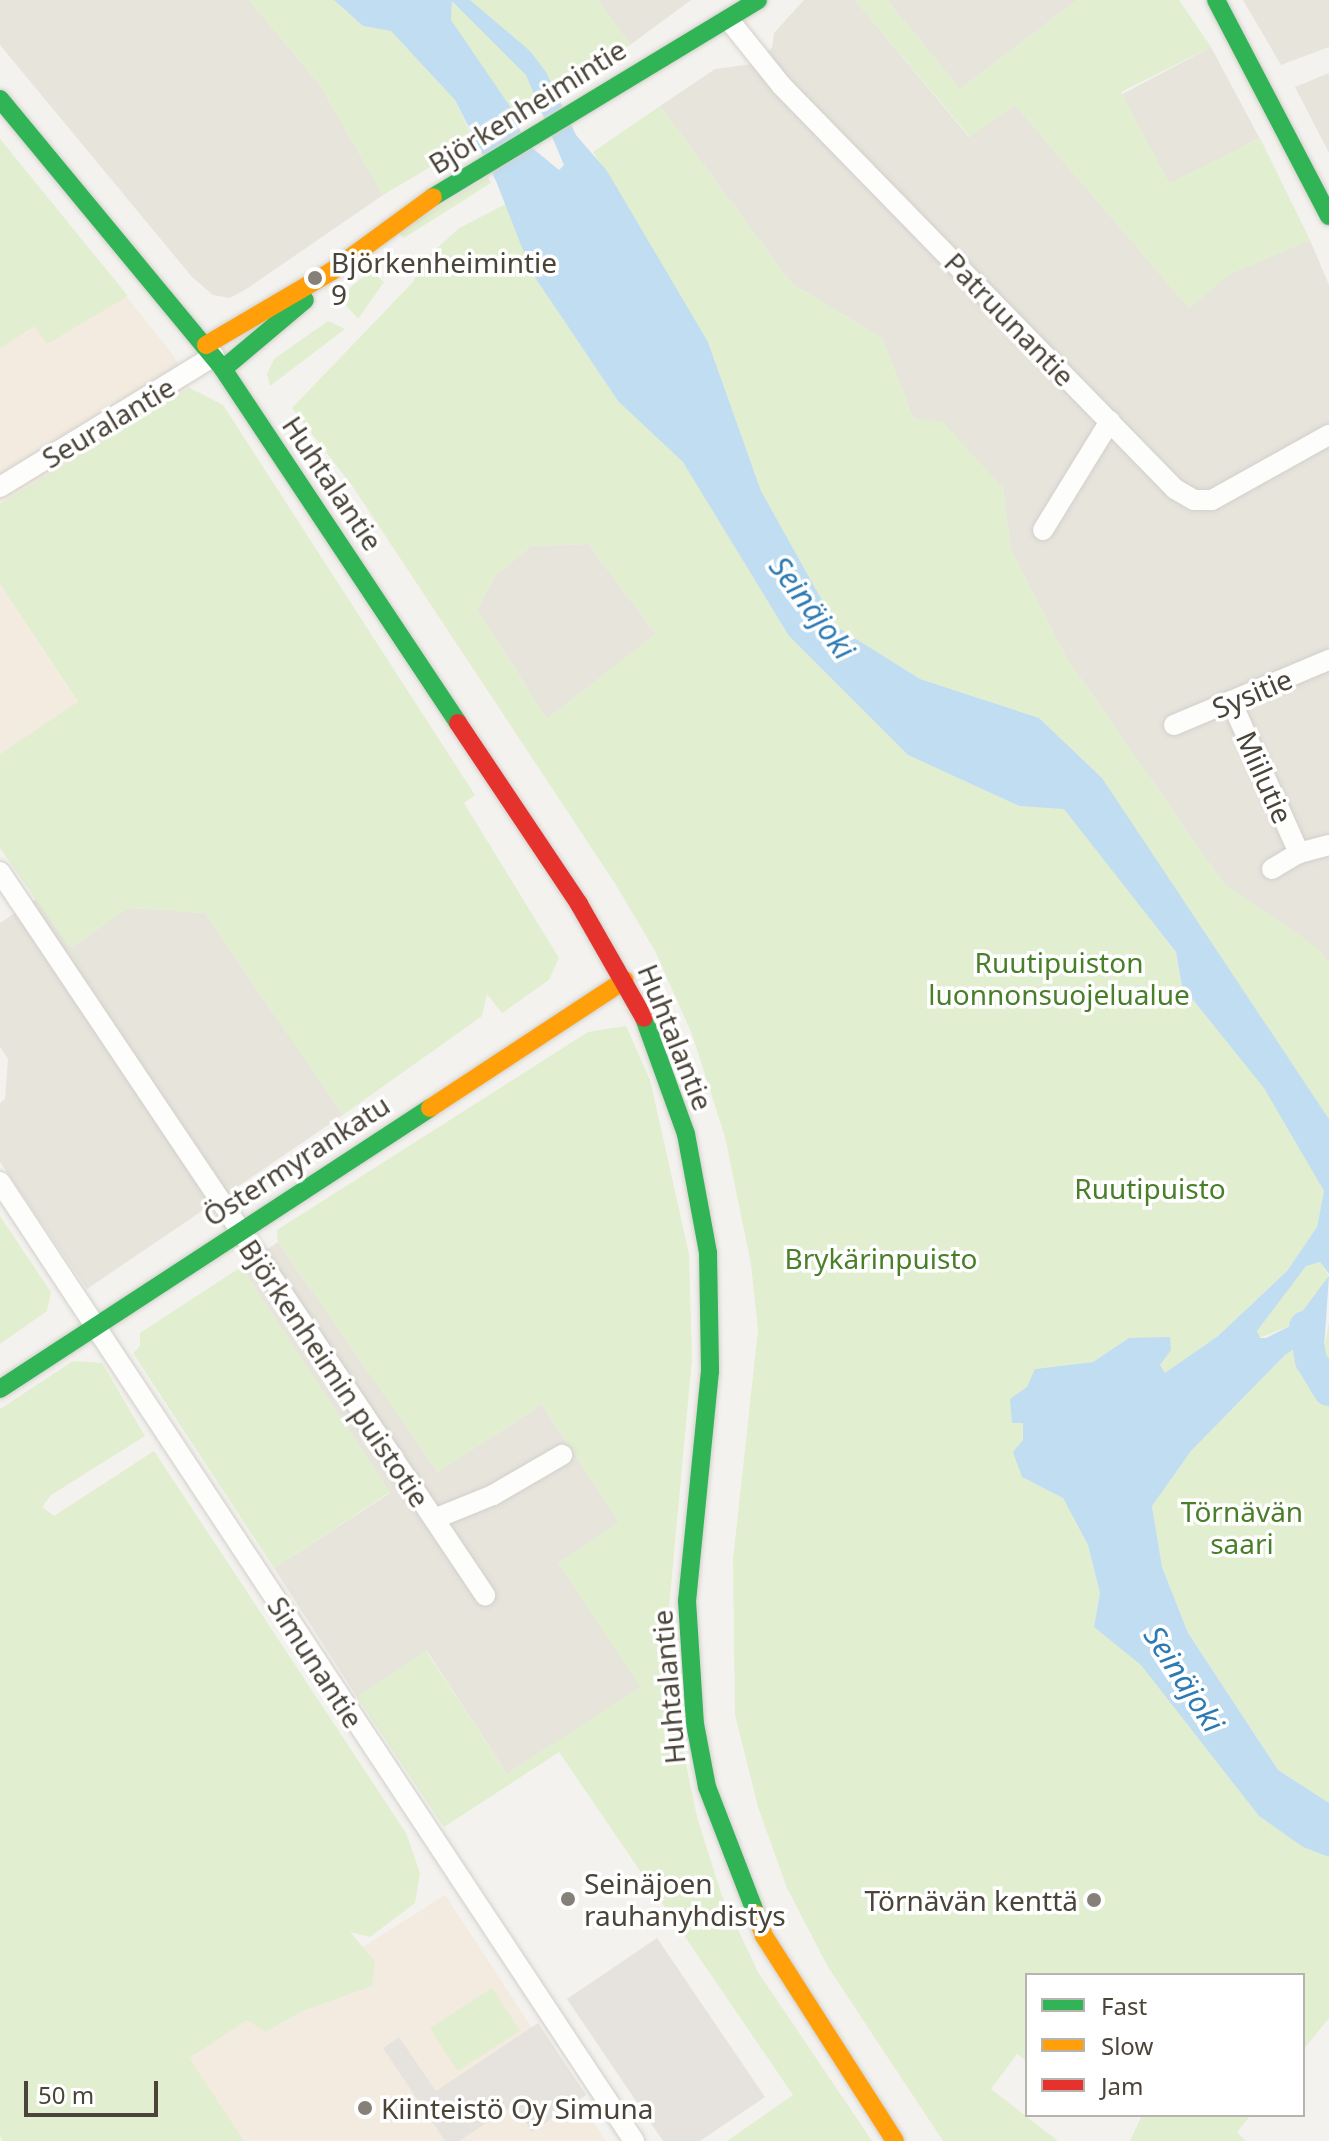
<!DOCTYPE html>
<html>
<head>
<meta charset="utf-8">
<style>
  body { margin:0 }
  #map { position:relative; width:1329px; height:2141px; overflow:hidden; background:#f4f2ee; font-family:"Noto Sans",sans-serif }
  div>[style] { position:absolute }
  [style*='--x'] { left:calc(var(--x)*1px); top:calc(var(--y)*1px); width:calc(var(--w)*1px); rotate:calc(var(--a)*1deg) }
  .residential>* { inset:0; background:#e7e4dc; transform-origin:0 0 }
  .commercial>* { inset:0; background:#f3ebdf }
  .green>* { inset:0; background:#e1eecf; transform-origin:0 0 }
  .parking>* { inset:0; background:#e6e3df }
  .water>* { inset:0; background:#c0ddf1 }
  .river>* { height:32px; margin:-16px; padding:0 16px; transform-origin:16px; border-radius:16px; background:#c0ddf1 }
  .roads { filter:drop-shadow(0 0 2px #d2d0cb) drop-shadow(0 0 2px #d2d0cb) }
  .street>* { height:20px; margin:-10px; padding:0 10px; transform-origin:10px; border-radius:10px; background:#fdfdfc }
  .fast>* { height:18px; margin:-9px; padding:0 9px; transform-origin:9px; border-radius:9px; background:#30b455 }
  .slow>* { height:18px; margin:-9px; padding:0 9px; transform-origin:9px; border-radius:9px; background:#ff9f0a }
  .jam>* { height:18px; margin:-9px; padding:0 9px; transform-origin:9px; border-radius:9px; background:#e5322d }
  .dots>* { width:22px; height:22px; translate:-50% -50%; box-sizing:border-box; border:4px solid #fff; border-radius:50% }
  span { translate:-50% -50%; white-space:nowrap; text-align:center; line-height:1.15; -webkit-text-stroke:7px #fff; paint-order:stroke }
  .street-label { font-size:28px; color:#4b4439 }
  .poi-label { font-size:28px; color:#4b4439 }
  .left { translate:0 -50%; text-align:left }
  .right { translate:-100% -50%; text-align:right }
  .park-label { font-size:28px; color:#4a7f2a }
  .water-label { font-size:30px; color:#2e7ab2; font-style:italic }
  .legend { position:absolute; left:1025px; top:1973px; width:280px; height:144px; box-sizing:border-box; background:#fff; border:2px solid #b7b4b0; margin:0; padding:10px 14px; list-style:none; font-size:24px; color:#4b4439 }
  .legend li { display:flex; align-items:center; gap:16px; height:40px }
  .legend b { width:40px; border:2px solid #b7b4b0 }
  .scale { position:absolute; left:24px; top:2081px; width:134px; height:36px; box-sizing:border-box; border:4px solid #4b4439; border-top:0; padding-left:10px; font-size:24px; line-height:28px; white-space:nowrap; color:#4b4439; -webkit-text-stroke:6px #fff; paint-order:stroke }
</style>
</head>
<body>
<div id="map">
  <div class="residential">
    <div style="clip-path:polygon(0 0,249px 0,320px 85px,383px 195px,248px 288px,230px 298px,213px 295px,192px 277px,0 45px)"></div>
    <div style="clip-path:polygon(598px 0,691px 0,630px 45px)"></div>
    <div style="clip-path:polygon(804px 0,855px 0,969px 137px,1014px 104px,1189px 308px,1227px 275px,1310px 240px,1329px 285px,1329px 963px,1317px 948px,1223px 883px,1066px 657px,1011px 550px,1003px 488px,913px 418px,882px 338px,792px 284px,660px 106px,715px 69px,751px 64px,772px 48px,774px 33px)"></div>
    <div style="clip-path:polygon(887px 0,1077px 0,960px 89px)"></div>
    <div style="clip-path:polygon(1243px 0,1329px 0,1329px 47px,1281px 65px)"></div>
    <div style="left:1211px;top:47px;width:103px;height:101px;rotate:62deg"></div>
    <div style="clip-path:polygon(1329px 73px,1329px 153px,1295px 87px)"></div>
    <div style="clip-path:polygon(588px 544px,656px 634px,547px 719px,477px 610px,494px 577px,531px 546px)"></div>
    <div style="clip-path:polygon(36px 899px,70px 948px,128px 908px,205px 913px,343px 1115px,87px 1289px,0 1162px,0 1103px,5px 1099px,8px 1059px,0 1047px,0 923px)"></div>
    <div style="clip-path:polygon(278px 1242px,438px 1472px,542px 1404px,619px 1522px,558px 1563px,641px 1687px,507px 1774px,427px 1651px,357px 1697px,274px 1568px,390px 1493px,241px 1267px)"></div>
  </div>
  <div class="commercial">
    <div style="clip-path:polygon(0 139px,174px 356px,190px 388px,0 504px)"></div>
    <div style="clip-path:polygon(0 584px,78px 703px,0 754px)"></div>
    <div style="clip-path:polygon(445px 1895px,606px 2141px,244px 2141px,188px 2058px,247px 2020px,267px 2032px,303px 2011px,372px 1986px,375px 1961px,363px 1947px)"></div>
  </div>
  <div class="green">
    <div style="clip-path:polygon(249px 0,334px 0,363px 26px,391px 31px,455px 100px,474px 141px,383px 195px,320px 85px)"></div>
    <div style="clip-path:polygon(452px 0,598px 0,630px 45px,514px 118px,451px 20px)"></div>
    <div style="clip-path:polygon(855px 0,887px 0,960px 89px,1077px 0,1179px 0,1211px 47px,1121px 92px,1169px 183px,1260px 138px,1310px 240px,1230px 274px,1189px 308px,1015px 105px,970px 137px)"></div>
    <div style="clip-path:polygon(660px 106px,792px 284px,882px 338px,913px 418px,943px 422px,1003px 488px,1011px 550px,1066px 657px,1223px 883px,1318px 948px,1329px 963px,1329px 1119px,1102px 778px,1039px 718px,920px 679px,837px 627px,761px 491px,708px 342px,593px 152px)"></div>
    <div style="clip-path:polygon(0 139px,128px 296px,47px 344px,35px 326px,0 348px)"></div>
    <div style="clip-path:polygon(488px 177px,491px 183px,404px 238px,398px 232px)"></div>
    <div style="clip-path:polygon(evenodd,506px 204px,532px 273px,618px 401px,683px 461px,789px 636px,908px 755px,1019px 806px,1064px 808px,1176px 952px,1182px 986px,1265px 1088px,1324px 1191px,1317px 1227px,1287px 1271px,1218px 1336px,1164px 1374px,1160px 1365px,1171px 1350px,1129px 1338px,1093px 1362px,1035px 1369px,1023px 1422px,1022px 1477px,1063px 1498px,1088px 1545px,1100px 1593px,1094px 1627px,1141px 1664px,1259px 1816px,1303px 1847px,1329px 1857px,1329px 2018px,1303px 2050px,1303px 1975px,1027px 1975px,1027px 2061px,1017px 2054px,991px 2089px,1058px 2141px,943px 2141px,828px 1967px,787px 1888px,758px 1807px,735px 1715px,733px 1560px,758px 1330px,751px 1264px,725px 1137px,692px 1034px,655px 951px,616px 885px,353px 487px,292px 408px,413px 282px,420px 264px,459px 228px,506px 204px,588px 544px,656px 634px,547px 719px,477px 610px,494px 577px,531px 546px,588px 544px)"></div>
    <div style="clip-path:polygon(370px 271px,384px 282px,358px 319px,339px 297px)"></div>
    <div style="clip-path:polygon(328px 321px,345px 329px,270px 386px,267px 374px,274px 359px)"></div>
    <div style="clip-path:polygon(190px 388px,223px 405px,475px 795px,464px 803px,559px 958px,549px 980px,502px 1013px,487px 994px,482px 1016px,343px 1115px,205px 913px,128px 908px,70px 948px,0 848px,0 754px,78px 702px,0 584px,0 504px)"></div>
    <div style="clip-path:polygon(626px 1026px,650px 1080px,689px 1254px,692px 1359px,669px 1608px,675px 1711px,697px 1817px,722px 1896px,758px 1972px,872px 2141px,727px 2141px,793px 2095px,559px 1752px,444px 1827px,357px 1697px,426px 1651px,507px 1774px,640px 1687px,558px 1563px,619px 1522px,542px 1404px,438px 1472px,278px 1242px,277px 1230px,588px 1032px)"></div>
    <div style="clip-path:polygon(0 1216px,51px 1292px,47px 1311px,0 1344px)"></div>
    <div style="clip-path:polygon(1320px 1262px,1329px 1276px,1311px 1306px,1292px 1325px,1259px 1338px,1257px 1331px,1273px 1304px,1306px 1266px)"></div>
    <div style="clip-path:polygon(241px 1267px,390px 1492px,274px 1568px,133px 1353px,140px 1346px,140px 1333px)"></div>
    <div style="clip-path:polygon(1329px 1323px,1329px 1803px,1278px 1770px,1188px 1633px,1162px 1567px,1152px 1506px,1191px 1451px,1285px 1355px,1295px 1347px,1324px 1348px)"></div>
    <div style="clip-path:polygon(73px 1361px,102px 1363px,145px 1436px,51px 1495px,42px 1507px,54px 1516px,154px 1451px,406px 1833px,420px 1873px,415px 1903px,370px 1937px,350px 1932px,375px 1961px,372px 1986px,303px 2011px,266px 2032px,247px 2020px,189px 2058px,244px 2141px,3px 2141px,0 2136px,0 1409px)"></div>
    <div style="left:492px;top:1988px;width:51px;height:74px;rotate:57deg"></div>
    <div style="clip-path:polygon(1142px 2115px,1251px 2115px,1237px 2132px,1246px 2141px,1130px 2141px)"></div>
  </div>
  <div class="parking">
    <div style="clip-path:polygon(657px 1938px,765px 2097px,700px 2141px,663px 2141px,567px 1999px)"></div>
    <div style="clip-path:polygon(538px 2023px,586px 2095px,532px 2132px,514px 2105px,459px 2141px,445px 2141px,383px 2048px,399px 2037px,436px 2091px)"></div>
  </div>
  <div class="water">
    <div style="clip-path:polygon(evenodd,334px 0,470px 0,530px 51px,546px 72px,576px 135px,607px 171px,708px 342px,761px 491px,837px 627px,920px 679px,1039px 718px,1102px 778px,1329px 1119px,1329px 1274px,1320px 1262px,1306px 1266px,1257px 1331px,1260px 1338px,1266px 1338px,1292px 1325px,1329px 1276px,1324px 1348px,1310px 1354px,1295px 1348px,1285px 1355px,1191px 1451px,1152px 1506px,1162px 1567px,1188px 1633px,1278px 1770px,1329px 1803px,1329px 1857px,1303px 1847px,1259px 1816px,1141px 1665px,1094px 1627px,1100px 1593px,1088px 1545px,1063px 1498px,1022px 1477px,1013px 1452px,1023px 1440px,1023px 1423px,1012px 1423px,1010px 1399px,1027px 1387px,1035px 1369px,1093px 1362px,1129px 1338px,1170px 1337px,1171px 1350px,1160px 1365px,1165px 1373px,1218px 1336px,1287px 1271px,1317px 1227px,1324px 1191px,1264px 1088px,1182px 986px,1176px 952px,1064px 809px,1019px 806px,908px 755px,789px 636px,683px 462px,618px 401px,532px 273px,496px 181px,455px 100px,391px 31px,363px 26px,334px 0,452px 1px,526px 75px,564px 165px,559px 170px,525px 142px,511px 108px,451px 20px,452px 1px)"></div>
  </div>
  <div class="river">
    <div style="--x:1305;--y:1327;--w:34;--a:80"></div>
    <div style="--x:1311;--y:1360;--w:35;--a:59"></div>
  </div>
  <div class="roads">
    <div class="street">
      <div style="--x:729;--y:20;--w:83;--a:51.3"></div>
      <div style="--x:781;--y:85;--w:564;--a:45.72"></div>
      <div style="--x:1175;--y:489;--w:22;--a:30"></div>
      <div style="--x:1194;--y:500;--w:18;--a:0"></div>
      <div style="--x:1212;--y:500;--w:134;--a:-29.1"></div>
      <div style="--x:0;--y:487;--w:251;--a:-31.5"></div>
      <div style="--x:1043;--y:530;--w:128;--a:-58.4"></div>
      <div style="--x:1231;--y:701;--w:167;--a:65.9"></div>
      <div style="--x:1174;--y:725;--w:168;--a:-22.8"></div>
      <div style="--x:1272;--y:869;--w:31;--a:-31"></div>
      <div style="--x:1299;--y:853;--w:31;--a:-15"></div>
      <div style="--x:0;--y:872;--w:871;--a:56.15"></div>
      <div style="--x:0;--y:1182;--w:1150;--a:56.53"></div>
      <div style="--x:434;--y:1519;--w:64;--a:-22.1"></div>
      <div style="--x:493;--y:1495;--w:80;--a:-30.1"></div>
    </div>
    <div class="fast">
      <div style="--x:1216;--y:0;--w:244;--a:62.4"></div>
      <div style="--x:0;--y:99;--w:350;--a:50.4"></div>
      <div style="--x:223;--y:369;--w:425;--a:56.4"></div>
      <div style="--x:433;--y:197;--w:380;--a:-31.2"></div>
      <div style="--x:223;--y:369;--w:107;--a:-40.1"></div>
      <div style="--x:644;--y:1018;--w:123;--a:70.1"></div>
      <div style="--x:686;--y:1134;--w:121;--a:79.5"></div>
      <div style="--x:708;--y:1253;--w:118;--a:89"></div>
      <div style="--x:710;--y:1371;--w:231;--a:95.7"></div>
      <div style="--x:687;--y:1601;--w:123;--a:86.3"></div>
      <div style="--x:695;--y:1724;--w:64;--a:79.2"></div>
      <div style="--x:707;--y:1787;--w:136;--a:68.9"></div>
      <div style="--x:0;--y:1389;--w:514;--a:-33.16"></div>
    </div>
    <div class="slow">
      <div style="--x:206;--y:345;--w:146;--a:-30.4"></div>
      <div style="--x:332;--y:271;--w:125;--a:-36.2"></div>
      <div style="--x:430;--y:1108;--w:233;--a:-33.3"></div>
      <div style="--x:756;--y:1914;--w:23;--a:70"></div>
      <div style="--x:764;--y:1936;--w:243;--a:57.4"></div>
    </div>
    <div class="jam">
      <div style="--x:458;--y:723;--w:218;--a:56.2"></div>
      <div style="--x:579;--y:904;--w:131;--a:60.3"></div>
    </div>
  </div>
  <div class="dots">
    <div style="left:315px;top:278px;background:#868178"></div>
    <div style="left:568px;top:1899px;background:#868178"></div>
    <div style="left:1094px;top:1900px;background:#868178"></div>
    <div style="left:365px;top:2108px;background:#868178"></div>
  </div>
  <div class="street-label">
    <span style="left:527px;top:106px;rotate:-32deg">Björkenheimintie</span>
    <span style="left:1010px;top:319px;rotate:46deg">Patruunantie</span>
    <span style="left:108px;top:422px;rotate:-31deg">Seuralantie</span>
    <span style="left:333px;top:483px;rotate:56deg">Huhtalantie</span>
    <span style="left:1252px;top:693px;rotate:-23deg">Sysitie</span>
    <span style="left:1265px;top:777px;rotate:66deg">Miilutie</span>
    <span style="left:676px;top:1037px;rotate:68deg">Huhtalantie</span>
    <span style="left:296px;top:1160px;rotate:-33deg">Östermyrankatu</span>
    <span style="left:335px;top:1373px;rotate:56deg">Björkenheimin puistotie</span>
    <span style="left:316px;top:1662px;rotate:57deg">Simunantie</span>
    <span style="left:668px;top:1687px;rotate:-95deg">Huhtalantie</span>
  </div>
  <div class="poi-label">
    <span class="left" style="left:331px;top:278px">Björkenheimintie<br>9</span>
    <span class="left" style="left:584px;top:1899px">Seinäjoen<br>rauhanyhdistys</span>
    <span class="right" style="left:1078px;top:1900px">Törnävän kenttä</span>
    <span class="left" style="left:381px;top:2108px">Kiinteistö Oy Simuna</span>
  </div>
  <div class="park-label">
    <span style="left:1059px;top:978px">Ruutipuiston<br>luonnonsuojelualue</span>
    <span style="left:1150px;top:1188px">Ruutipuisto</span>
    <span style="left:881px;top:1258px">Brykärinpuisto</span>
    <span style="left:1242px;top:1527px">Törnävän<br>saari</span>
  </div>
  <div class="water-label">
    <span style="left:812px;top:608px;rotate:53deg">Seinäjoki</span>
    <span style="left:1184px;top:1679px;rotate:57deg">Seinäjoki</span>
  </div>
  <ul class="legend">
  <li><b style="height:10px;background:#30b455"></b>Fast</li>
  <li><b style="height:10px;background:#ff9f0a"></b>Slow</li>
  <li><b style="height:10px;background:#e5322d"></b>Jam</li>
  </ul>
  <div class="scale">50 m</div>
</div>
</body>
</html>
